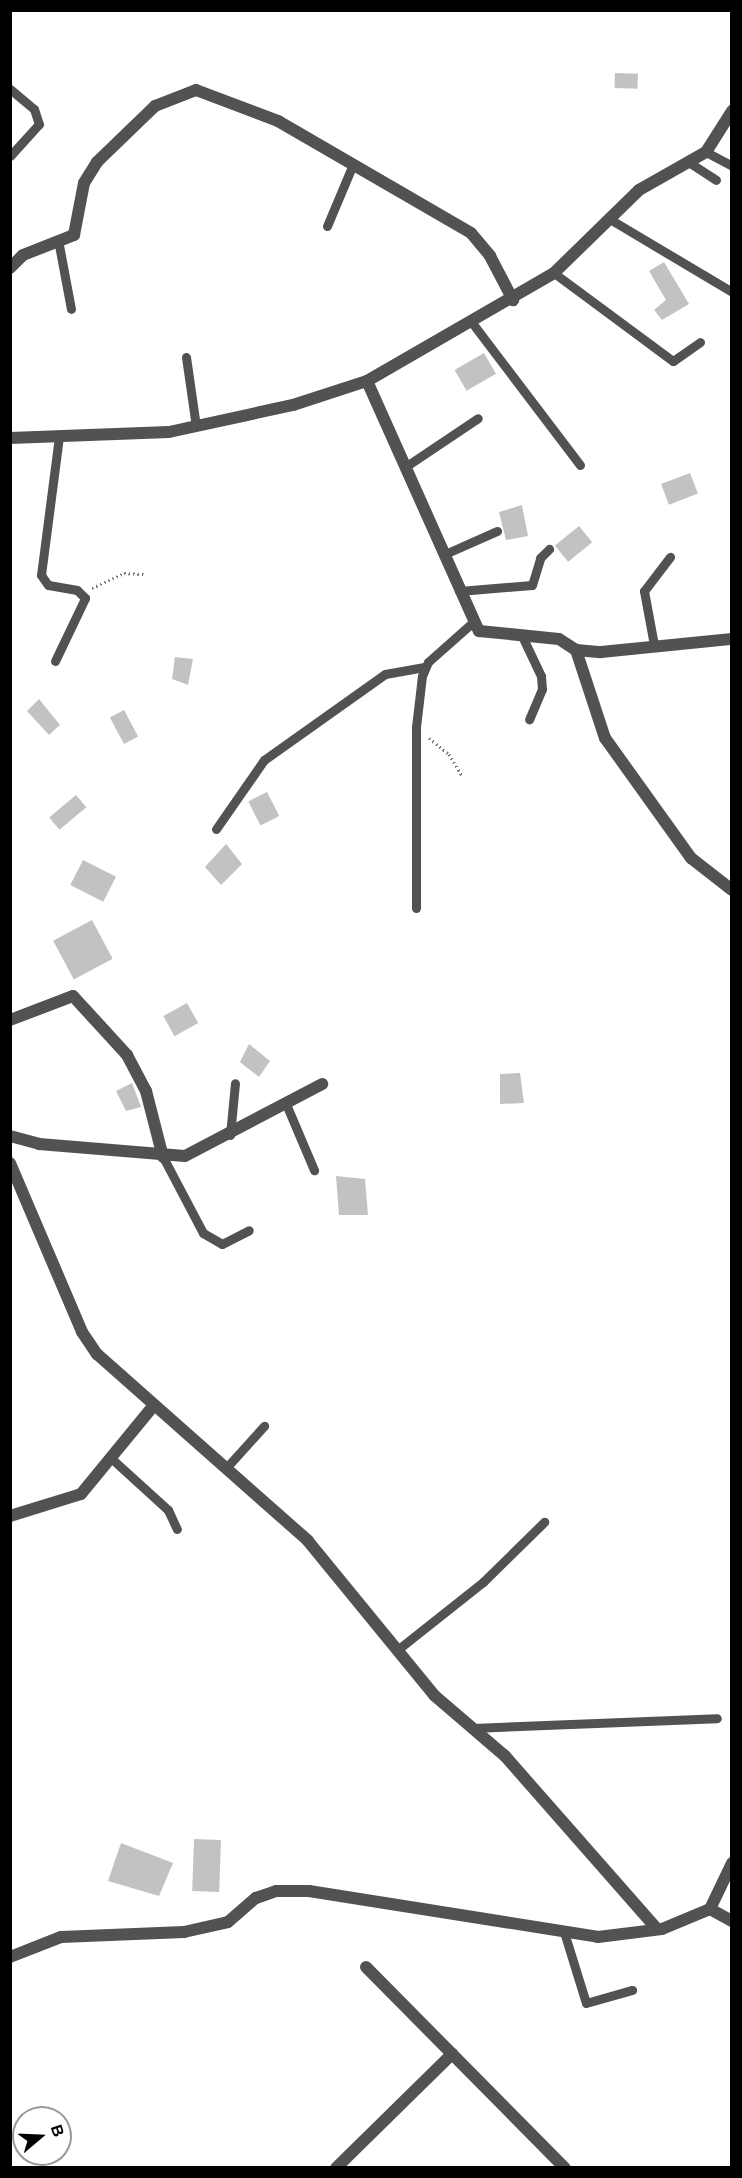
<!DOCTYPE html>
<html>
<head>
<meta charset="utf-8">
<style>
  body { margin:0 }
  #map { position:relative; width:742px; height:2178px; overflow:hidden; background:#fff; font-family:Helvetica,sans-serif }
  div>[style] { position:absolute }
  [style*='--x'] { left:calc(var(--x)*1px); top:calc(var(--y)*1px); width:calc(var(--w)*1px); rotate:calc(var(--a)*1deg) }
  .building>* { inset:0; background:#c2c2c2; transform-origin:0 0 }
  .path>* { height:3px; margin-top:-1.5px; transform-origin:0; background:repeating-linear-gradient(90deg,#747474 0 1.5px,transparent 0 4.5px) }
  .service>* { height:9px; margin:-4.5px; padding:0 4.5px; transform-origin:4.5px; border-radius:4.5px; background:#525252 }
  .minor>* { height:12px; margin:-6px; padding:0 6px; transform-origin:6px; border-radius:6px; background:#525252 }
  span { translate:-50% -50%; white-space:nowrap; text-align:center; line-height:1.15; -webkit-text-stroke:6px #fff; paint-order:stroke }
  .frame { position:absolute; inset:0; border:12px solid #000; pointer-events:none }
  .north { position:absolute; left:12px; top:2106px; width:60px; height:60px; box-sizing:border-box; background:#fff; border:2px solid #999; border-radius:50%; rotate:71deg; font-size:16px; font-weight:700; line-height:24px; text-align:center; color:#000 }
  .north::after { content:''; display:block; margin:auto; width:21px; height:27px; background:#000; clip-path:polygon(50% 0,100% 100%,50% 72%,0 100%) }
</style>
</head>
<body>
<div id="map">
  <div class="building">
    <div style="left:615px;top:73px;width:23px;height:15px;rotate:2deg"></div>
    <div style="clip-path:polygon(664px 262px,689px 304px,662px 320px,654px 310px,666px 300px,649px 271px)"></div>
    <div style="left:484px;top:353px;width:24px;height:34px;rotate:60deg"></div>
    <div style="left:690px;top:473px;width:22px;height:31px;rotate:69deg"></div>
    <div style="clip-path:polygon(522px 505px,528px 536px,506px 540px,499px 512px)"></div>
    <div style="left:579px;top:526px;width:21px;height:31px;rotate:51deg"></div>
    <div style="clip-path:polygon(175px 657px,193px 659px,188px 685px,172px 679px)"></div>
    <div style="clip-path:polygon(39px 699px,60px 725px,49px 735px,27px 711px)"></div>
    <div style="left:124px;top:710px;width:30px;height:16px;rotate:62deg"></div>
    <div style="left:267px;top:792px;width:27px;height:21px;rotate:63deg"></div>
    <div style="left:76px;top:795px;width:16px;height:35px;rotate:50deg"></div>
    <div style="clip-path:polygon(226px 844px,242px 864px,221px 885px,205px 867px)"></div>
    <div style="left:83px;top:860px;width:37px;height:28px;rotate:27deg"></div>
    <div style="left:92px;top:920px;width:44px;height:44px;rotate:62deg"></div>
    <div style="left:187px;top:1003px;width:23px;height:27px;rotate:61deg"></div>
    <div style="clip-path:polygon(249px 1044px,270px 1061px,259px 1077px,240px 1062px)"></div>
    <div style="clip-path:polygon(520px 1073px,524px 1103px,500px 1104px,500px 1074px)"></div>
    <div style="clip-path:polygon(132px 1083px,141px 1107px,126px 1111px,116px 1091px)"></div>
    <div style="clip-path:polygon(336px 1176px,365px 1179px,368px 1215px,339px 1215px)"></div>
    <div style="left:194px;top:1839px;width:27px;height:52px;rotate:2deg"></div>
    <div style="clip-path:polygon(121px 1843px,173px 1863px,159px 1896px,108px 1881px)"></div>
  </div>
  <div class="path">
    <div style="--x:92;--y:588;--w:35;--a:-25"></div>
    <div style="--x:124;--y:573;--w:22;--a:3"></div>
    <div style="--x:429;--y:738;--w:26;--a:39"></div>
    <div style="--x:449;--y:754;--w:26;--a:59"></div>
  </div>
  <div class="service">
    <div style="--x:10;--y:89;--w:31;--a:40"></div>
    <div style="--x:34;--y:109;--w:16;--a:72"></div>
    <div style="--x:39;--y:124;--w:43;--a:132.2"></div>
    <div style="--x:706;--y:152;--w:30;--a:28"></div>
    <div style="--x:690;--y:163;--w:31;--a:33"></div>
    <div style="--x:608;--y:218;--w:144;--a:30.8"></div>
    <div style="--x:327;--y:226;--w:67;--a:-67.2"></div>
    <div style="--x:59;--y:245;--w:65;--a:79.4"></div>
    <div style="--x:554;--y:273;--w:148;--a:36.5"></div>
    <div style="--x:673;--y:361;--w:33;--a:-35"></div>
    <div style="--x:473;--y:324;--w:177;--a:52.8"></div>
    <div style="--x:186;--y:357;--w:70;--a:81.8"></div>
    <div style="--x:408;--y:465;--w:84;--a:-33.9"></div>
    <div style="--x:445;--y:554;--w:57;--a:-23.9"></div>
    <div style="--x:459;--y:591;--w:73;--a:-4.7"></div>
    <div style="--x:532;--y:585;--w:28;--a:-73"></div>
    <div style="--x:540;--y:558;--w:13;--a:-45"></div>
    <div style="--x:522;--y:636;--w:44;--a:64.6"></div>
    <div style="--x:541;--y:676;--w:13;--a:86"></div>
    <div style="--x:542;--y:689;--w:33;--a:113"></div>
    <div style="--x:654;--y:645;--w:55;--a:-100.5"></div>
    <div style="--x:644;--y:591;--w:43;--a:-52.6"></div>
    <div style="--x:55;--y:661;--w:70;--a:-64.5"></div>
    <div style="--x:85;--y:598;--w:11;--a:-135"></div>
    <div style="--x:77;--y:590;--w:29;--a:-170"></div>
    <div style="--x:48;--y:585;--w:12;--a:-125"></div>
    <div style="--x:41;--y:575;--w:140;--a:-82.6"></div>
    <div style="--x:216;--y:829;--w:84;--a:-55.2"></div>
    <div style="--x:264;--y:760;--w:148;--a:-35.4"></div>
    <div style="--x:385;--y:674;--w:40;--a:-10"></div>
    <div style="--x:416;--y:908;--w:181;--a:-90"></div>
    <div style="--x:416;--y:727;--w:51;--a:-83.3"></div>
    <div style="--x:422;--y:676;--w:15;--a:-67"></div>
    <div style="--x:428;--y:662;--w:59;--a:-41.6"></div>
    <div style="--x:286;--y:1104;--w:72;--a:67"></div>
    <div style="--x:230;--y:1135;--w:52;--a:-84.5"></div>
    <div style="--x:163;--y:1157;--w:86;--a:62.2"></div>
    <div style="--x:203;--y:1233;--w:22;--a:30"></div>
    <div style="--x:222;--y:1244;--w:30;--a:-27"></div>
    <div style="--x:112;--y:1459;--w:76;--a:42.3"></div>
    <div style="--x:168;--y:1510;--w:21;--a:65"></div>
    <div style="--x:226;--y:1468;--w:57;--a:-47.9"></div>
    <div style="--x:401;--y:1647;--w:105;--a:-38.4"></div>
    <div style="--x:483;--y:1582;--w:86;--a:-44.5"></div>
    <div style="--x:473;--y:1728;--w:244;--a:-2.3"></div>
    <div style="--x:564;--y:1932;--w:74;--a:72.8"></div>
    <div style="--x:586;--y:2003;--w:48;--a:-15.8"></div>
  </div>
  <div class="minor">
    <div style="--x:10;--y:268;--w:18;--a:-45"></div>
    <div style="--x:23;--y:255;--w:55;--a:-21.4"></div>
    <div style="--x:74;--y:235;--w:53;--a:-79.1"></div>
    <div style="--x:84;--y:183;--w:25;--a:-58"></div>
    <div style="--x:97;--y:162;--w:81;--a:-44"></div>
    <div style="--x:155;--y:106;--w:44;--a:-21.3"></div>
    <div style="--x:196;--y:90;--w:88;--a:20.7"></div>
    <div style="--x:278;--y:121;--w:223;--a:30.1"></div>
    <div style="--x:471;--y:233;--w:30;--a:50"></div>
    <div style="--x:490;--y:256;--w:50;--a:62.4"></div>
    <div style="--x:367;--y:381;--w:274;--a:65.9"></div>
    <div style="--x:479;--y:631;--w:80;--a:5.7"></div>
    <div style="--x:559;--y:639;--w:20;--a:33"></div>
    <div style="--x:576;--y:650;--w:25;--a:5"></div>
    <div style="--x:601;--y:652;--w:132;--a:-5.7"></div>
    <div style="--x:10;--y:438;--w:159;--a:-2.2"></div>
    <div style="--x:169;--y:432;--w:127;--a:-12.3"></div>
    <div style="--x:293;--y:405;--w:78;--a:-18"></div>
    <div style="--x:367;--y:381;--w:216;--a:-30"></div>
    <div style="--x:554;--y:273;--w:119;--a:-44.3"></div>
    <div style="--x:639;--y:190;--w:77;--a:-29.6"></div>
    <div style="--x:706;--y:152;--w:49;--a:-57.6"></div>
    <div style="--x:576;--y:650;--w:93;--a:71.8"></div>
    <div style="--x:605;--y:738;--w:148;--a:54.4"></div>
    <div style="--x:691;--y:858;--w:52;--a:38"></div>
    <div style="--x:10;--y:1020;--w:67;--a:-20.9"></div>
    <div style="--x:73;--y:996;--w:80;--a:47.5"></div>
    <div style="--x:127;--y:1055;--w:41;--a:62.2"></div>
    <div style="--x:146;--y:1091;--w:68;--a:75.6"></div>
    <div style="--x:10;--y:1136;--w:30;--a:15"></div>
    <div style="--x:39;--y:1144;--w:146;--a:4.7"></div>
    <div style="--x:185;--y:1156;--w:155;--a:-27.7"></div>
    <div style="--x:10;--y:1163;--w:184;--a:66.9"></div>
    <div style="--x:82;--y:1332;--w:27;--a:56"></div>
    <div style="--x:97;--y:1354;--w:282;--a:41.5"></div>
    <div style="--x:308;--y:1541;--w:200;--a:50.7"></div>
    <div style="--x:435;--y:1696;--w:92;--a:40.6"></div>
    <div style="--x:505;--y:1756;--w:230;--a:48.7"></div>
    <div style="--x:10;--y:1516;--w:74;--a:-17.2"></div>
    <div style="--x:81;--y:1494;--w:115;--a:-50.6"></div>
    <div style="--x:710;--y:1909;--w:51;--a:-64.4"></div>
    <div style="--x:10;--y:1957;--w:55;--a:-21.4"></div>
    <div style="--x:61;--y:1937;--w:123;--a:-2.3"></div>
    <div style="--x:184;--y:1932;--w:45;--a:-12.8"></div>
    <div style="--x:228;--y:1922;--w:37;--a:-41"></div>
    <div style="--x:256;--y:1898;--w:21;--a:-19"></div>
    <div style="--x:276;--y:1891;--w:33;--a:0"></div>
    <div style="--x:309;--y:1891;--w:293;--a:9"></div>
    <div style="--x:598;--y:1937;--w:64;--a:-7.1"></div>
    <div style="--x:662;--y:1929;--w:52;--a:-22.6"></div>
    <div style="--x:710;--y:1909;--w:25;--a:29"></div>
    <div style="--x:366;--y:1967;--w:283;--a:45.3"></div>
    <div style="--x:336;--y:2168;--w:163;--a:-44.5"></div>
  </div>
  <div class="frame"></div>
  <div class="north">B</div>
</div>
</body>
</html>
